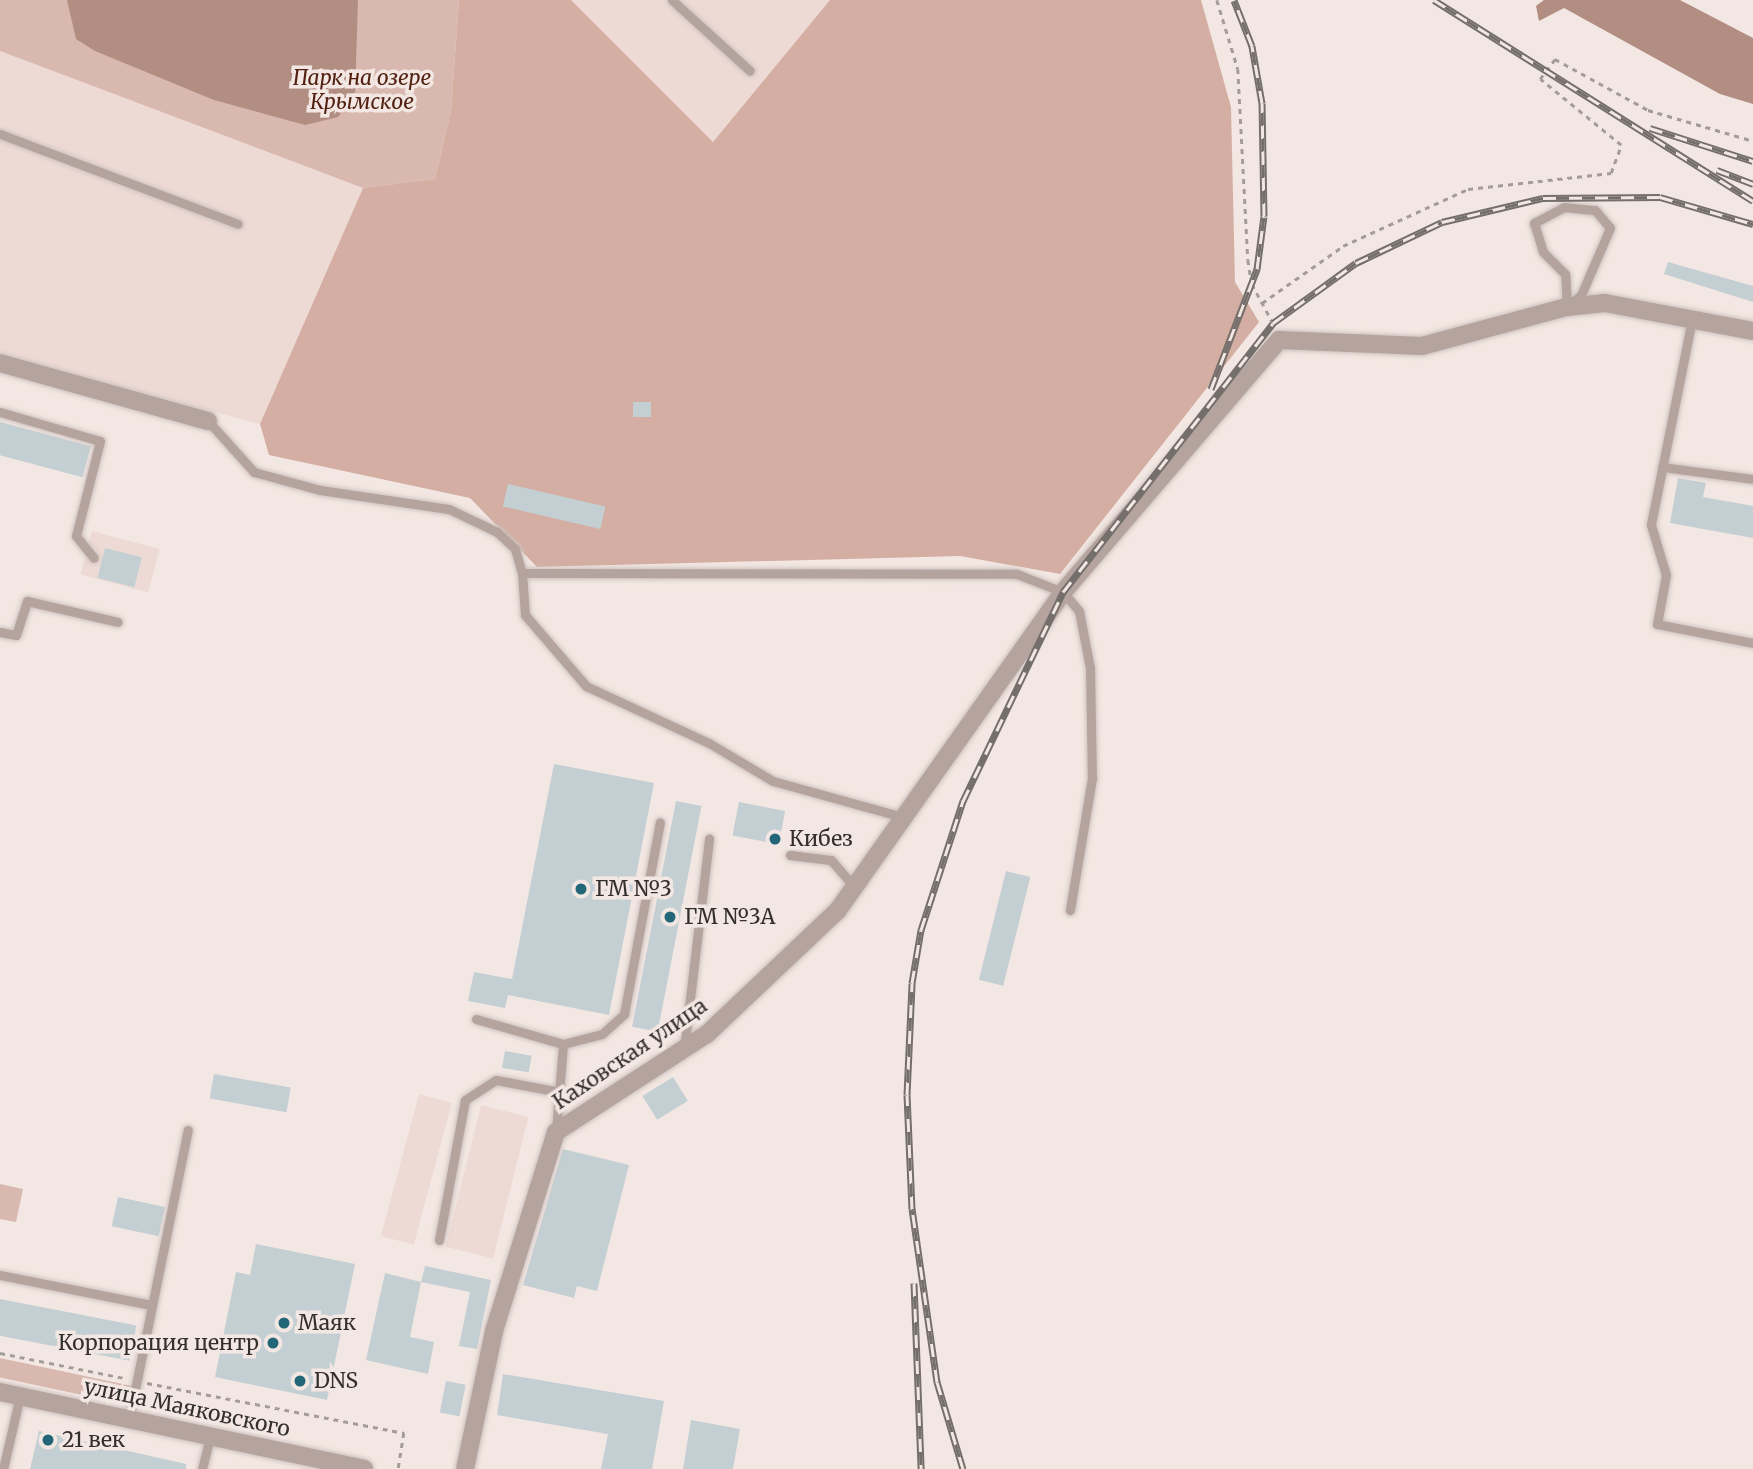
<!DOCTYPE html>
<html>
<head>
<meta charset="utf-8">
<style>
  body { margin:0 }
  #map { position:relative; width:1753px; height:1469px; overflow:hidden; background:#f3e7e3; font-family:Merriweather,serif }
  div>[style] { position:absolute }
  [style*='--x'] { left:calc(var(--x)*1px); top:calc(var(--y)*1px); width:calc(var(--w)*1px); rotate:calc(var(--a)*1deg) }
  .built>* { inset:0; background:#eedad5; transform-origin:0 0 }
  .green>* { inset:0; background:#d8b8af; transform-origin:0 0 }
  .forest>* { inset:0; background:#d4aea2 }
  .water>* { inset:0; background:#b28d82 }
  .building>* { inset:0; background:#c3cfd3; transform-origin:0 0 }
  .path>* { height:2.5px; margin-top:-1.25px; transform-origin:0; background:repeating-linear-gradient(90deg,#a49c98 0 5px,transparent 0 10px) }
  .roads { filter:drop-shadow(0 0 2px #cdc2bf) drop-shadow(0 0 2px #cdc2bf) }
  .lane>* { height:9px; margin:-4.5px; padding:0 4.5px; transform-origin:4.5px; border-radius:4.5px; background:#b5a39e }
  .street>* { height:18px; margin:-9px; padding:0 9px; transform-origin:9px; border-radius:9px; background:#b5a39e }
  .rail>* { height:7px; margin-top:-3.5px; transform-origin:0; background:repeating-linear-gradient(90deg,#f3e7e3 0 13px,#756f6c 0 26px); box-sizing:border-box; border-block:2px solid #756f6c }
  .dots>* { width:19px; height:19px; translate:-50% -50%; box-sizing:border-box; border:4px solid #f3e7e3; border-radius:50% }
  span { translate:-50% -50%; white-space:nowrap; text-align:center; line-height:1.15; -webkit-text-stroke:7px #f3e7e3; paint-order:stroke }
  .park-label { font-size:21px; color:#522112; font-style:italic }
  .poi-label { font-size:21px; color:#332f2d }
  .left { translate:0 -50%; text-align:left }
  .right { translate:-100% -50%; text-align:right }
  .street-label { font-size:21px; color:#332f2d }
</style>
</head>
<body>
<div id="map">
  <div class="built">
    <div style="clip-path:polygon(571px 0,830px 0,713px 142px)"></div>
    <div style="clip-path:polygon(0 51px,363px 188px,260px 424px,0 356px)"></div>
    <div style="left:92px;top:531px;width:70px;height:45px;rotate:15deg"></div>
    <div style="left:419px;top:1094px;width:34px;height:147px;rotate:15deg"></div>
    <div style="left:481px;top:1105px;width:49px;height:146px;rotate:14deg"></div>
  </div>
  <div class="green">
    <div style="clip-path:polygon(0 0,459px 0,451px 111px,435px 179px,363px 188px,0 51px)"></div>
    <div style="clip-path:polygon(0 1184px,23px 1189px,16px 1222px,0 1219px)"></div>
    <div style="left:0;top:1358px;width:135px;height:19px;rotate:12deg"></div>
  </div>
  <div class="forest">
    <div style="clip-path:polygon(459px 0,571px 0,713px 142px,830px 0,1201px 0,1231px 107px,1235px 282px,1259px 322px,1060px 574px,960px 556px,537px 567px,470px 498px,269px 455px,260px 424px,363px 188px,435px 179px,451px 111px)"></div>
  </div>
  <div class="water">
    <div style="clip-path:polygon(67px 0,358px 0,355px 94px,338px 117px,305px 125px,214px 100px,95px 51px,76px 39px)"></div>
    <div style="clip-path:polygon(1544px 0,1680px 0,1753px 38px,1753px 104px,1720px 94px,1564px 8px,1539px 21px,1536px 6px)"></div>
  </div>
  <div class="building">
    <div style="clip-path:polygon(1668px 262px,1753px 286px,1753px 302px,1664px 274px)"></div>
    <div style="left:633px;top:402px;width:18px;height:15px"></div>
    <div style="left:0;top:422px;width:94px;height:32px;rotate:15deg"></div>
    <div style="clip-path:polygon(1678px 478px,1706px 483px,1703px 497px,1753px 506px,1753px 538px,1670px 523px)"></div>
    <div style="left:508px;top:484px;width:100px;height:23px;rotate:13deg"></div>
    <div style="left:105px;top:548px;width:38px;height:31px;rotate:14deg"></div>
    <div style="clip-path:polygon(554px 764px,654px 783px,609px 1015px,508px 995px,505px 1008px,468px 1001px,474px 972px,512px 979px)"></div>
    <div style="left:676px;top:801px;width:26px;height:230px;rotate:11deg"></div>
    <div style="left:739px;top:802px;width:47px;height:34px;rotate:11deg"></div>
    <div style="left:1006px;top:871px;width:25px;height:112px;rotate:14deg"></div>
    <div style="left:505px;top:1051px;width:27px;height:17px;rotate:10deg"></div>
    <div style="left:214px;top:1074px;width:78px;height:25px;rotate:10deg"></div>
    <div style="left:673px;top:1077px;width:28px;height:36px;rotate:58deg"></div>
    <div style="clip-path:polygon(563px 1149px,629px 1165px,597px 1291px,577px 1286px,574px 1298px,523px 1285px)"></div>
    <div style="left:118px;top:1197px;width:48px;height:30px;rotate:12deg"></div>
    <div style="clip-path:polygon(256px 1244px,355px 1264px,327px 1400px,215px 1377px,236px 1272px,250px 1275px)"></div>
    <div style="clip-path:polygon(425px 1266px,491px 1280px,477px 1349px,459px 1346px,470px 1292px,421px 1282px)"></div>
    <div style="clip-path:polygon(385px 1273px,421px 1282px,410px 1337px,434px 1342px,428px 1374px,366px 1360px)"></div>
    <div style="left:0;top:1299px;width:139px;height:36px;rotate:11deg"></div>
    <div style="clip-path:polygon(503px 1374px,664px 1401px,652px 1469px,601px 1469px,608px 1434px,497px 1415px)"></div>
    <div style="left:446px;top:1381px;width:20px;height:32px;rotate:11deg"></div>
    <div style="clip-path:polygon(691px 1420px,740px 1429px,733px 1469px,683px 1469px)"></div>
    <div style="clip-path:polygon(39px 1431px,186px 1464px,186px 1469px,30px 1469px)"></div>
  </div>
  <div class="path">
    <div style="--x:1217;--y:0;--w:72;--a:73.1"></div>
    <div style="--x:1238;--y:69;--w:191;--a:87"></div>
    <div style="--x:1248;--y:260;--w:24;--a:81"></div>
    <div style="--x:1252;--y:284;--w:44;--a:61.7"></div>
    <div style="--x:1262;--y:303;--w:99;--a:-35.1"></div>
    <div style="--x:1343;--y:246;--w:137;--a:-24.5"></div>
    <div style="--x:1468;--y:189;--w:144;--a:-6.4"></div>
    <div style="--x:1611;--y:173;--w:30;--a:-70"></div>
    <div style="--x:1621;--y:145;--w:104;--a:-140.8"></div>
    <div style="--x:1540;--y:79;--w:25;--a:-53"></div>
    <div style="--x:1555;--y:59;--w:106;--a:28.7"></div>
    <div style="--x:1648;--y:110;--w:109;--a:16.4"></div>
    <div style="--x:0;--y:1353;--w:126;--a:11.4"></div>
    <div style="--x:147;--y:1383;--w:262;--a:11"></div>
    <div style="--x:404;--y:1433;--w:36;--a:99"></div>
  </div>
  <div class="roads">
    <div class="lane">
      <div style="--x:672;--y:0;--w:105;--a:42.3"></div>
      <div style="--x:0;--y:134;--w:254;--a:20.7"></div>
      <div style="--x:1564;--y:207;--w:31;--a:6"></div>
      <div style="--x:1595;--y:210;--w:23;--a:50"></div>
      <div style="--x:1610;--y:228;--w:73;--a:113.4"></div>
      <div style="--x:1581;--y:295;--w:18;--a:139"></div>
      <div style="--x:1567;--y:307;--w:33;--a:-93"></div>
      <div style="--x:1565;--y:274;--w:31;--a:-135"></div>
      <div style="--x:1543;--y:252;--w:30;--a:-107"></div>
      <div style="--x:1534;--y:223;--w:34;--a:-28"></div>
      <div style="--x:1692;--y:319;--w:210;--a:101.3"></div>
      <div style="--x:1651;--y:525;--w:52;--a:73.3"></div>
      <div style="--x:1666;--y:575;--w:50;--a:100.4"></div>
      <div style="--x:1657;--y:624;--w:98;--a:11.2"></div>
      <div style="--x:0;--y:412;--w:104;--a:16.2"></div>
      <div style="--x:100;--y:441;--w:98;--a:104.2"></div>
      <div style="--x:76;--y:536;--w:28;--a:51"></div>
      <div style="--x:208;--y:421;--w:69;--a:48"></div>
      <div style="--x:254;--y:472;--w:68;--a:15.3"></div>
      <div style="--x:320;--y:490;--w:130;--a:8.4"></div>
      <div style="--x:449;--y:509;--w:53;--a:25.6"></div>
      <div style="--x:497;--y:532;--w:25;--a:43"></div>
      <div style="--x:515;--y:549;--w:25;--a:74"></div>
      <div style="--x:522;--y:573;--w:495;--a:0.1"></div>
      <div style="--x:1017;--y:574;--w:49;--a:21.4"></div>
      <div style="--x:1063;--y:592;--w:25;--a:50"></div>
      <div style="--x:1079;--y:611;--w:58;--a:79.1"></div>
      <div style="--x:1090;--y:668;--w:110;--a:89"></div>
      <div style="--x:1092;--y:778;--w:134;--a:99.5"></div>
      <div style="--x:1662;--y:467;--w:92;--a:7.5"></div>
      <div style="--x:522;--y:573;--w:42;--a:85.9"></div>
      <div style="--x:525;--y:615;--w:94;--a:49.3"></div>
      <div style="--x:586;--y:686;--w:136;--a:24.9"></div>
      <div style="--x:709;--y:743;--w:74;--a:30.7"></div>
      <div style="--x:773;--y:781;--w:135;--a:15.5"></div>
      <div style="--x:0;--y:632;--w:16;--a:11"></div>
      <div style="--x:16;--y:635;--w:36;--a:-72"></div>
      <div style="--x:27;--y:601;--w:93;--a:13"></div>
      <div style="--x:790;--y:855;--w:41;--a:7"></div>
      <div style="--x:831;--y:860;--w:37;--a:49"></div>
      <div style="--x:476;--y:1019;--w:91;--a:16"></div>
      <div style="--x:684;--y:1049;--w:212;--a:-83.2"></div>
      <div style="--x:556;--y:1131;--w:87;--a:-85.4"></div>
      <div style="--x:563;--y:1044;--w:40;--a:-14.4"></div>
      <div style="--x:602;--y:1034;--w:30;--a:-42"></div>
      <div style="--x:624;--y:1014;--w:195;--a:-79.4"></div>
      <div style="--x:439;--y:1240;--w:142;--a:-79.5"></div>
      <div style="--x:465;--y:1100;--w:37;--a:-33"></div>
      <div style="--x:496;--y:1080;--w:65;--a:10.6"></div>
      <div style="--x:0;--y:1275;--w:155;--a:11.2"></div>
      <div style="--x:129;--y:1419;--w:295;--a:-78.5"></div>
      <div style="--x:3;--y:1469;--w:75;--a:-76.9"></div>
      <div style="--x:202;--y:1469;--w:33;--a:-76"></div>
    </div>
    <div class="street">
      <div style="--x:0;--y:363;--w:216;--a:15.6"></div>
      <div style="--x:0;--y:1392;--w:372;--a:11.9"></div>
      <div style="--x:465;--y:1469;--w:141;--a:-78.1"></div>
      <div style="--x:494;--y:1331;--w:208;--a:-72.7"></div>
      <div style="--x:556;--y:1132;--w:180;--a:-33"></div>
      <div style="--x:707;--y:1034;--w:180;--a:-43.4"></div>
      <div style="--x:838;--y:910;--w:390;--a:-54.7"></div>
      <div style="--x:1063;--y:592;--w:332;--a:-49.4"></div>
      <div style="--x:1279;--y:340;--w:143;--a:2.4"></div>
      <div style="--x:1422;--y:346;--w:150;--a:-15.1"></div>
      <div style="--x:1567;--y:307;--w:38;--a:-6"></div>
      <div style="--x:1605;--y:303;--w:151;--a:10.7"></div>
    </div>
  </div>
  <div class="rail">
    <div style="--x:1434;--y:0;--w:377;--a:32.2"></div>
    <div style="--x:1650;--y:128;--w:108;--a:17.8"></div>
    <div style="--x:1717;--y:170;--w:39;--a:21"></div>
    <div style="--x:1211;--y:389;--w:129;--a:-69"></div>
    <div style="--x:1257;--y:269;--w:53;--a:-82.5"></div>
    <div style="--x:1264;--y:216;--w:113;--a:-91"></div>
    <div style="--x:1262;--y:103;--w:58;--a:-100"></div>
    <div style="--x:1252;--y:46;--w:49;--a:-111.4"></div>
    <div style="--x:914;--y:1283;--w:186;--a:87.8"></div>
    <div style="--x:963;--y:1469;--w:91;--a:-106.6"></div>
    <div style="--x:937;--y:1382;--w:175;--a:-98.2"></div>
    <div style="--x:912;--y:1209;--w:114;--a:-92.5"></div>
    <div style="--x:907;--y:1095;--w:112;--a:-87.4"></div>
    <div style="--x:912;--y:983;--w:54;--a:-80.4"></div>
    <div style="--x:921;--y:930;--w:136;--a:-72"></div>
    <div style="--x:963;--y:801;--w:232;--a:-64.4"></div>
    <div style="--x:1063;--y:592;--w:341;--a:-52"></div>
    <div style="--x:1273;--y:323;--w:102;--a:-35.9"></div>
    <div style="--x:1356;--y:263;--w:95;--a:-25.5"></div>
    <div style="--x:1442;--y:222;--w:104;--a:-13.4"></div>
    <div style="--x:1543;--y:198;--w:117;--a:-0.5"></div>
    <div style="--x:1660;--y:197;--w:97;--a:16.2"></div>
  </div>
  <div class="dots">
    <div style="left:775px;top:839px;background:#226678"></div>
    <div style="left:581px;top:889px;background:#226678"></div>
    <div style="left:670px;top:917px;background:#226678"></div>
    <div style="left:284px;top:1323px;background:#226678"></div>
    <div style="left:273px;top:1343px;background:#226678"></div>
    <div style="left:300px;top:1381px;background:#226678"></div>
    <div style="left:48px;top:1440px;background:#226678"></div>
  </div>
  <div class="park-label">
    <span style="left:362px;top:90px">Парк на озере<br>Крымское</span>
  </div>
  <div class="poi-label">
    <span class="left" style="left:789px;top:839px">Кибез</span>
    <span class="left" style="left:595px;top:889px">ГМ №3</span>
    <span class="left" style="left:684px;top:917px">ГМ №3А</span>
    <span class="left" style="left:298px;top:1323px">Маяк</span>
    <span class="right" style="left:259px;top:1343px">Корпорация центр</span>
    <span class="left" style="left:314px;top:1381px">DNS</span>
    <span class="left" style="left:62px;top:1440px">21 век</span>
  </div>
  <div class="street-label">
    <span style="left:630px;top:1054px;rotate:-34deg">Каховская улица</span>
    <span style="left:187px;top:1408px;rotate:12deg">улица Маяковского</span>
  </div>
</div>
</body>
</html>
